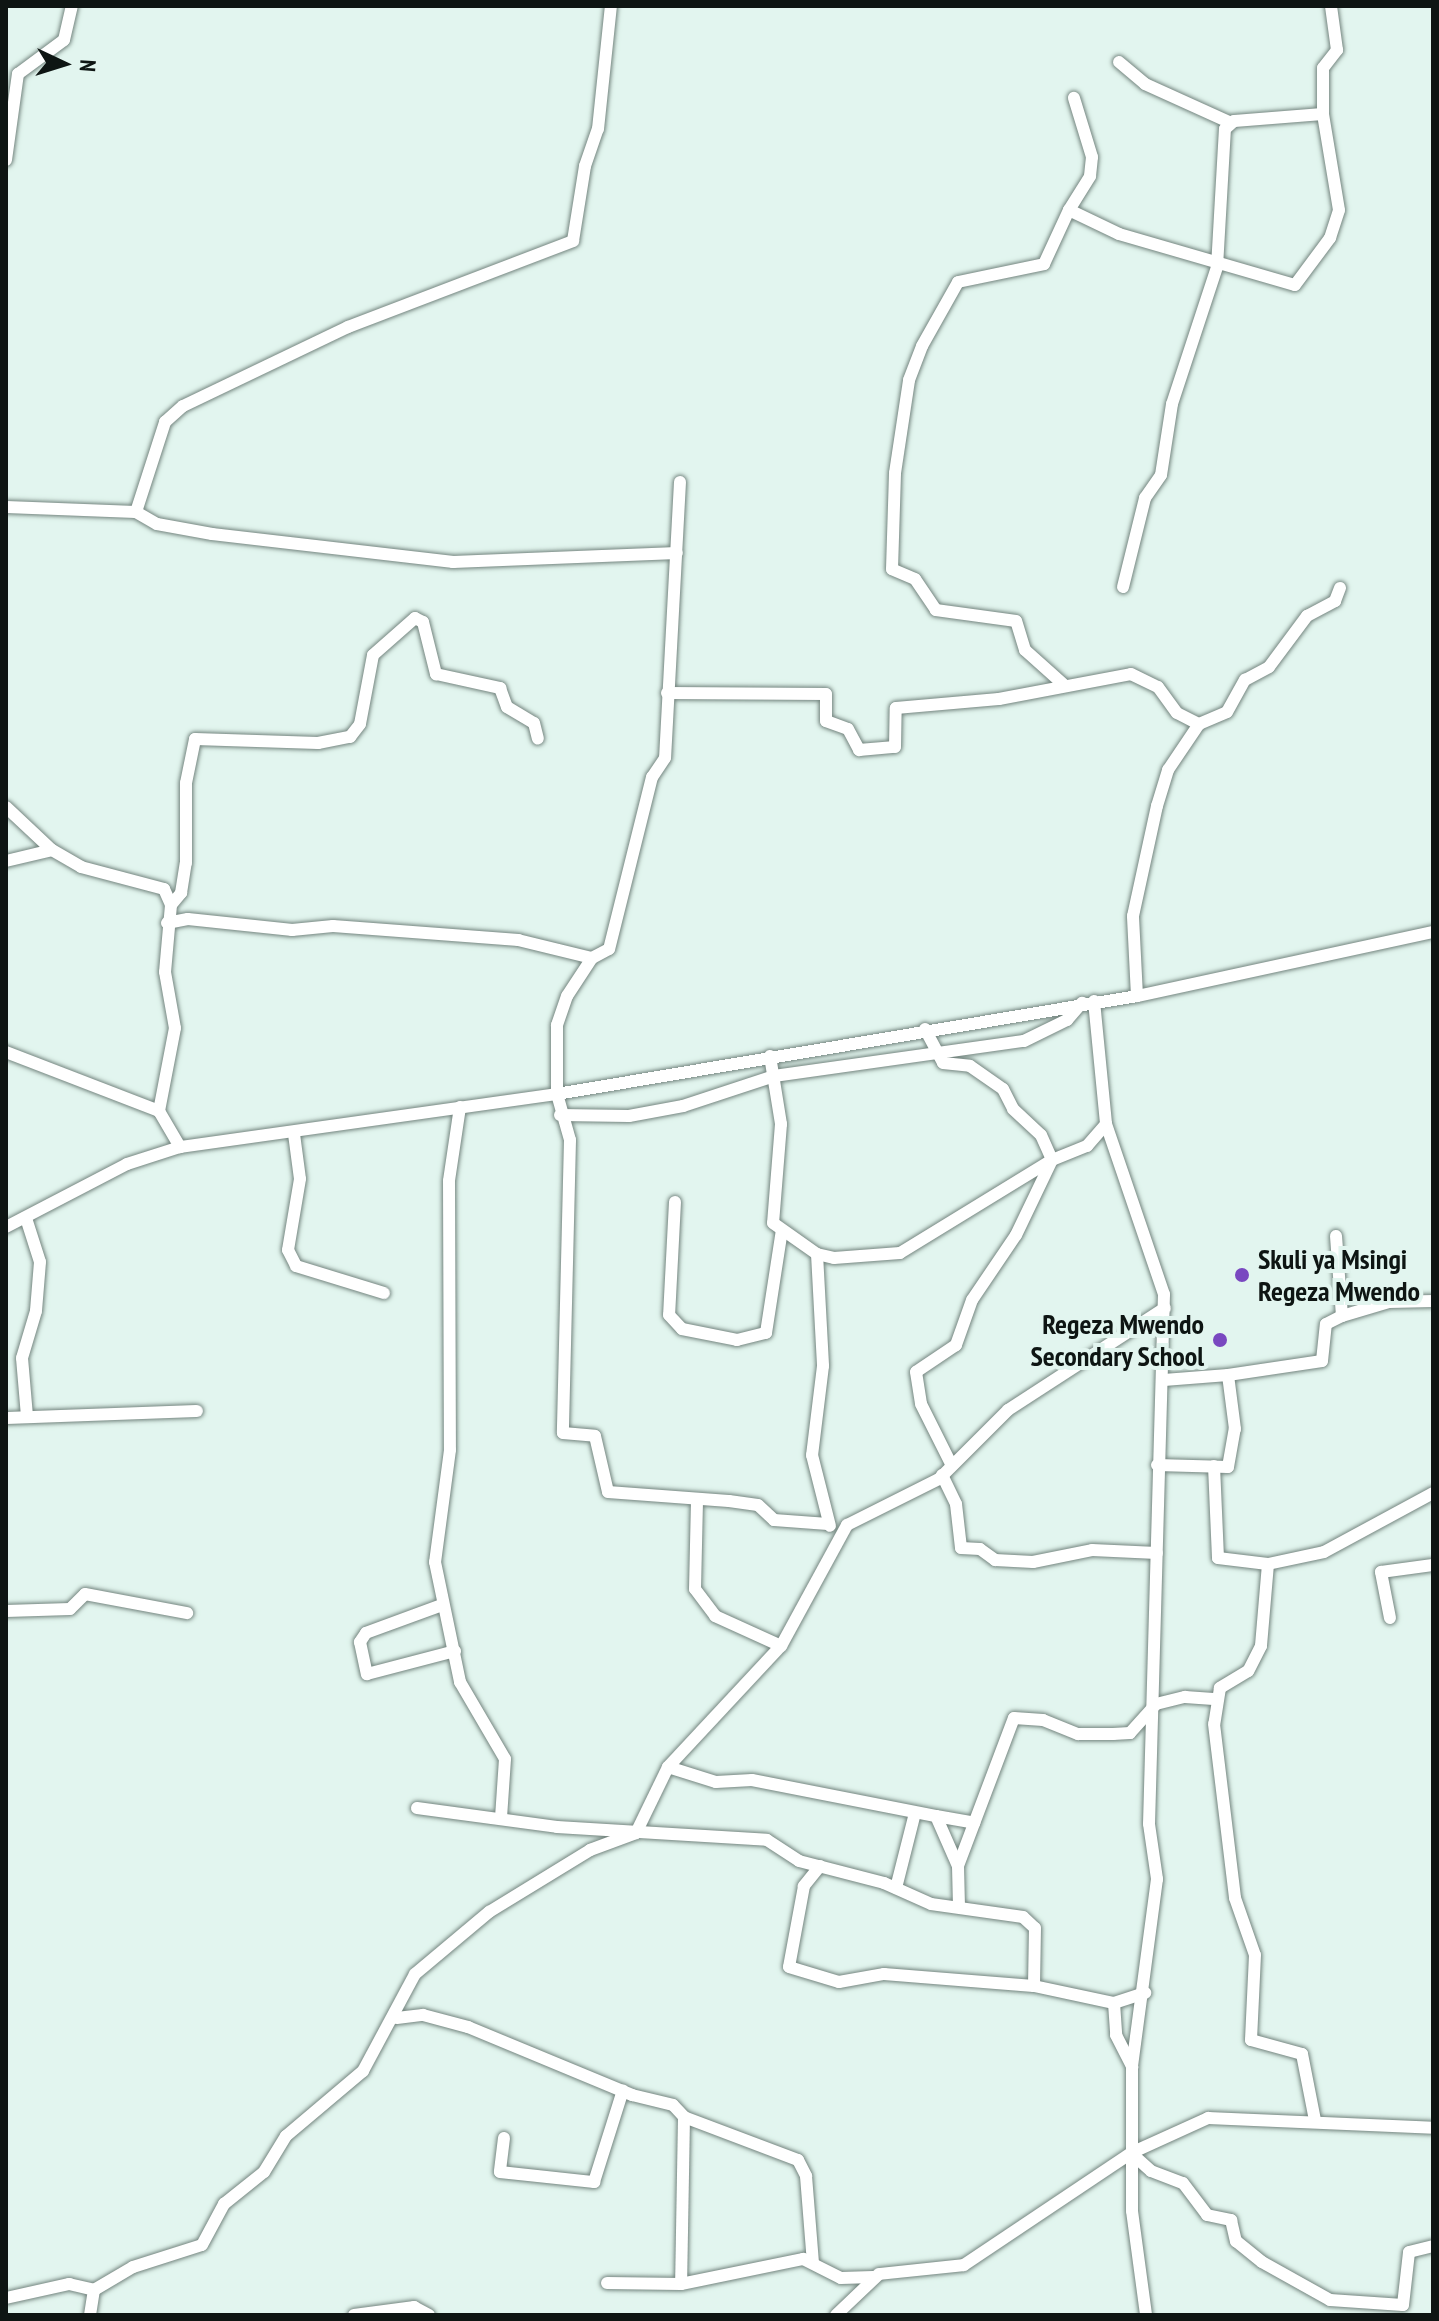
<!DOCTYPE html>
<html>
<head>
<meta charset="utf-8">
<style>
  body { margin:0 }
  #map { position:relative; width:1439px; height:2321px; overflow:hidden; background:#e2f5ef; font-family:"PT Sans Narrow",sans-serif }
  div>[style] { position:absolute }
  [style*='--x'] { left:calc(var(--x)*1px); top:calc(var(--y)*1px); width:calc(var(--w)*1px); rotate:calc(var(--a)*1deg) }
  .roads { filter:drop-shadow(0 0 2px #74857f) drop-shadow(0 0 2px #74857f) }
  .minor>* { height:12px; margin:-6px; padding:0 6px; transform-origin:6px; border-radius:6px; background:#fff }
  .dots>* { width:22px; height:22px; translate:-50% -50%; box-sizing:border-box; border:4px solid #e2f5ef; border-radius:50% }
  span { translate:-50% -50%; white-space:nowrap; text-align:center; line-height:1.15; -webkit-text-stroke:8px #e2f5ef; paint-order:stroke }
  .poi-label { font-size:28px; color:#0e1513; font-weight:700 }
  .left { translate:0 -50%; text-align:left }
  .right { translate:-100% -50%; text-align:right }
  .frame { position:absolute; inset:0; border:8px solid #0e1513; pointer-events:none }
  .north { position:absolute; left:24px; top:24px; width:80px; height:80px; -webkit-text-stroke:6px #e2f5ef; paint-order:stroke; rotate:94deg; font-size:22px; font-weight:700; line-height:32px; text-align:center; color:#0e1513 }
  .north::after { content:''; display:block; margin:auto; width:28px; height:36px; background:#0e1513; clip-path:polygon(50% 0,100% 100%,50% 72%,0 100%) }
</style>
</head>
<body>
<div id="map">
  <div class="roads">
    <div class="minor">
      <div style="--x:1119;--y:62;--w:34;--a:40"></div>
      <div style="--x:1145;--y:84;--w:94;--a:24.4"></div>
      <div style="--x:6;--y:160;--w:87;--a:-82.1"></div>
      <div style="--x:18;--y:74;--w:57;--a:-36.5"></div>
      <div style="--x:64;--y:40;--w:35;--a:-77"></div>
      <div style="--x:1069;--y:210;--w:40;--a:-58"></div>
      <div style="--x:1090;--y:176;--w:19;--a:-84"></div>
      <div style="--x:1092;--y:157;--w:62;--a:-107"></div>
      <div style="--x:680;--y:482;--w:276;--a:93.1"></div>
      <div style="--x:665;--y:758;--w:23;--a:124"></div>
      <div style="--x:652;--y:777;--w:177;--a:104"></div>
      <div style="--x:609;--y:949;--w:19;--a:152"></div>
      <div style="--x:592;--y:958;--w:45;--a:123.3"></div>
      <div style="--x:567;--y:996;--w:31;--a:109"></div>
      <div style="--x:557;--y:1025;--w:69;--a:90"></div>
      <div style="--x:557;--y:1094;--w:48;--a:74.2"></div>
      <div style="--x:570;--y:1140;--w:293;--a:91.4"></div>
      <div style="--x:563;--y:1433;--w:32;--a:5"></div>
      <div style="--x:595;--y:1436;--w:57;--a:76.9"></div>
      <div style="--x:608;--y:1492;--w:121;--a:4.3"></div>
      <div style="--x:729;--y:1501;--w:29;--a:8"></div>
      <div style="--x:758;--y:1505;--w:22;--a:43"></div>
      <div style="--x:774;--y:1520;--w:54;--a:4.2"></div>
      <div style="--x:6;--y:507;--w:130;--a:2.2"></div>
      <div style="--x:136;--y:512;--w:95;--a:-72.1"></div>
      <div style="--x:165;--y:422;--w:24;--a:-42"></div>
      <div style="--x:183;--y:406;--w:183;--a:-25.6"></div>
      <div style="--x:348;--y:327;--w:241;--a:-20.9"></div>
      <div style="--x:573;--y:241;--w:76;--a:-80.9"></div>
      <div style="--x:585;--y:166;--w:39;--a:-71"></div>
      <div style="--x:598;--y:129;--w:124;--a:-84"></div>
      <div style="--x:136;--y:512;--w:24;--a:30"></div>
      <div style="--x:157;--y:524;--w:56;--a:10.3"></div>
      <div style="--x:212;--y:534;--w:243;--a:6.6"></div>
      <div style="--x:453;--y:562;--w:224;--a:-2.3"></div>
      <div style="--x:1123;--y:587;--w:92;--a:-76.1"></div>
      <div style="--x:1145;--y:498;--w:28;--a:-55"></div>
      <div style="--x:1161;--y:475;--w:72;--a:-81.2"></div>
      <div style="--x:1172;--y:404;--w:144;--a:-71.8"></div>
      <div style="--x:1217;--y:267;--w:138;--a:-86.7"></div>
      <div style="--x:1225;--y:129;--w:12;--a:-42"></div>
      <div style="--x:1234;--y:121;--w:89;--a:-4.5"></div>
      <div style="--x:1063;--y:684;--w:51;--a:-138.2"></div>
      <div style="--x:1025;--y:650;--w:30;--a:-107"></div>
      <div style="--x:1016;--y:621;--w:81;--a:-172.2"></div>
      <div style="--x:936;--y:610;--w:37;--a:-124"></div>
      <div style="--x:915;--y:579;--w:25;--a:-157"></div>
      <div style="--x:892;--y:569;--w:96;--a:-88.2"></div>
      <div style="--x:895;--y:473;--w:94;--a:-81.4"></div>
      <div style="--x:909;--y:380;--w:36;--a:-69"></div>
      <div style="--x:922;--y:346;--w:73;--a:-60.6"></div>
      <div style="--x:958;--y:282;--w:88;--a:-11.8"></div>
      <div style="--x:1044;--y:264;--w:60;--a:-65.2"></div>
      <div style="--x:1069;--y:210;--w:55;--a:25.6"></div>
      <div style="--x:1119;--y:234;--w:183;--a:16.2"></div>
      <div style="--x:1295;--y:285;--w:59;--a:-53.3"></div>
      <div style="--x:1330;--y:238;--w:29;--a:-72"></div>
      <div style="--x:1339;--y:210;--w:97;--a:-99.5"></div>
      <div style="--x:1323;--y:114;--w:46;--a:-90"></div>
      <div style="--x:1323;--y:68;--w:23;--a:-52"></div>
      <div style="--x:1337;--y:50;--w:44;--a:-97.8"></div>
      <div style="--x:667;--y:693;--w:159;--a:0.4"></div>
      <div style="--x:826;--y:694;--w:27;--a:90"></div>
      <div style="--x:826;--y:721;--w:23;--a:20"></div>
      <div style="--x:848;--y:729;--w:24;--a:62"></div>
      <div style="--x:859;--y:750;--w:36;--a:-5"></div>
      <div style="--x:895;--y:747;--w:39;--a:-89"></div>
      <div style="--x:896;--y:708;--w:103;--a:-5"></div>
      <div style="--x:999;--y:699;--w:134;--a:-10.7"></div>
      <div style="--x:1131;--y:674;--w:30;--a:26"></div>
      <div style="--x:1158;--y:687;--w:32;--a:54"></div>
      <div style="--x:1177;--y:713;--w:25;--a:27"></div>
      <div style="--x:1199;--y:724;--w:30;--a:-23"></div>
      <div style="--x:1227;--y:712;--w:37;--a:-61"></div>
      <div style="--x:1245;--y:680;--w:27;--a:-28"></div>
      <div style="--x:1269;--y:667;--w:64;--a:-53.3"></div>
      <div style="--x:1307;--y:616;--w:32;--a:-28"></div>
      <div style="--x:1335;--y:601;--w:14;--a:-69"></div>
      <div style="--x:6;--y:807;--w:63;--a:43.1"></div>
      <div style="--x:52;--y:850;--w:34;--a:30"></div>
      <div style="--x:81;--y:867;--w:86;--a:14.8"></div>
      <div style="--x:164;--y:889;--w:17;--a:66"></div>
      <div style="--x:171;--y:905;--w:67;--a:95.1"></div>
      <div style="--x:165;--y:972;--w:57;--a:79.9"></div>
      <div style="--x:175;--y:1028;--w:85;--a:100.9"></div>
      <div style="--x:159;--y:1111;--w:42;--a:59.7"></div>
      <div style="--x:6;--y:861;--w:47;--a:-13.4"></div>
      <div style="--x:171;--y:905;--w:16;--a:-50"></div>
      <div style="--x:181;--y:893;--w:30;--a:-81"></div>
      <div style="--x:186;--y:863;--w:80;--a:-90"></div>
      <div style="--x:186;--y:783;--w:45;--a:-78.4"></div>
      <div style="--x:195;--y:739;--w:123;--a:1.9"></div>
      <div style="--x:318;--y:743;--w:33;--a:-11"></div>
      <div style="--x:350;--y:737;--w:16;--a:-52"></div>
      <div style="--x:360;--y:724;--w:70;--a:-79.3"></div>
      <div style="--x:373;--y:655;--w:56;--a:-41.4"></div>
      <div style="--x:415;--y:618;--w:9;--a:27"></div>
      <div style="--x:423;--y:622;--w:54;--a:76"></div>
      <div style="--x:436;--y:674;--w:66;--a:12.3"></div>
      <div style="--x:500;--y:688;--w:20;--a:70"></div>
      <div style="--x:507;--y:707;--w:31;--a:31"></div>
      <div style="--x:534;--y:723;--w:16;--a:76"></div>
      <div style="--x:167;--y:923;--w:21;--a:-11"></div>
      <div style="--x:188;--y:919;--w:105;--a:6"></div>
      <div style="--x:292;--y:930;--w:41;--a:-5.6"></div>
      <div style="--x:333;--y:926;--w:186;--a:4.3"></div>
      <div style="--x:518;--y:940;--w:76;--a:13.7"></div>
      <div style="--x:1137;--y:996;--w:80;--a:-92.9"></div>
      <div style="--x:1133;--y:916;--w:113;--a:-77.7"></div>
      <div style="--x:1157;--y:806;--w:38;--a:-73"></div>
      <div style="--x:1168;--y:770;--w:55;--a:-56"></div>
      <div style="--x:1094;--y:1001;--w:124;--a:84.4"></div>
      <div style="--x:1106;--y:1124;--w:180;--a:71.2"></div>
      <div style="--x:1164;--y:1294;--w:530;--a:91.62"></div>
      <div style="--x:1149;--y:1824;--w:56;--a:81.7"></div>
      <div style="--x:1157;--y:1879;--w:190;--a:97.6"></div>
      <div style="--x:1132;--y:2067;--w:144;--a:90"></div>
      <div style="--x:1132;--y:2211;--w:105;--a:82.3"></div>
      <div style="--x:925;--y:1029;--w:38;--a:62"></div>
      <div style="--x:943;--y:1063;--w:27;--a:6"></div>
      <div style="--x:970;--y:1066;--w:40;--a:34.9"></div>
      <div style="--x:1003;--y:1089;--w:22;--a:63"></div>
      <div style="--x:1013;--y:1109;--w:38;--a:43"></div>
      <div style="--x:1041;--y:1135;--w:27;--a:66"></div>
      <div style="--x:1052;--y:1160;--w:83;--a:115.6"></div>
      <div style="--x:1016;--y:1235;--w:78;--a:124.1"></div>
      <div style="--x:972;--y:1300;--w:48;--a:109.6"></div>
      <div style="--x:956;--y:1345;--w:48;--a:146"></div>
      <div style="--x:916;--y:1372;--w:32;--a:81"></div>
      <div style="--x:921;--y:1404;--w:67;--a:63.4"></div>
      <div style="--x:6;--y:1052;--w:164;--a:21.1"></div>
      <div style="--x:770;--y:1056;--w:69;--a:80.8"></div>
      <div style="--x:781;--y:1124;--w:99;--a:94.6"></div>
      <div style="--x:773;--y:1223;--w:54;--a:35.2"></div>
      <div style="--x:817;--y:1254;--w:17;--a:13"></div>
      <div style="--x:834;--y:1258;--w:66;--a:-4.3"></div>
      <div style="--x:900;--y:1253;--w:178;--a:-31.5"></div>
      <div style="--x:1052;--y:1160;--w:38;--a:-22"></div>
      <div style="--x:1087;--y:1146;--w:29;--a:-49"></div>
      <div style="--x:460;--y:1107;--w:75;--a:98.5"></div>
      <div style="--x:449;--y:1181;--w:269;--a:89.8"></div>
      <div style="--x:450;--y:1450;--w:113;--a:97.6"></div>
      <div style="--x:435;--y:1562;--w:123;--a:78.2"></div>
      <div style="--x:460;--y:1682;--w:89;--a:59.7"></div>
      <div style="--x:505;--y:1759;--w:59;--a:93.9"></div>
      <div style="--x:560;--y:1115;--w:69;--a:0.8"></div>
      <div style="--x:629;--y:1116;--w:55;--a:-10.5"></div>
      <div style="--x:683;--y:1106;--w:96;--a:-18.2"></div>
      <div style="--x:774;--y:1076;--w:252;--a:-8"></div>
      <div style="--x:1024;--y:1041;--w:48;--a:-26"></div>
      <div style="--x:1067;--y:1020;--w:23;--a:-49"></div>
      <div style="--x:294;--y:1134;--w:45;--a:82.4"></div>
      <div style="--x:300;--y:1179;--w:72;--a:99.6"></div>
      <div style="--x:288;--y:1250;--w:18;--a:63"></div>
      <div style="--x:296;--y:1266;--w:92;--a:17.1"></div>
      <div style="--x:675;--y:1202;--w:113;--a:93"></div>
      <div style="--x:669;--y:1315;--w:19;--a:47"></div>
      <div style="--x:682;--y:1329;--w:56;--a:11.3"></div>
      <div style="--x:737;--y:1340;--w:30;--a:-14"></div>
      <div style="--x:766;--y:1333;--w:104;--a:-81.2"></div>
      <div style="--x:26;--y:1218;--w:46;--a:72.3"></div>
      <div style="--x:40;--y:1262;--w:49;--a:94.7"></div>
      <div style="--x:36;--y:1311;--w:49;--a:106.6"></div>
      <div style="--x:22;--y:1358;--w:58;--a:85.1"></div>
      <div style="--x:6;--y:1227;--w:136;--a:-27.5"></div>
      <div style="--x:127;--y:1164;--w:56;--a:-17.8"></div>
      <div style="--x:180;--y:1147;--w:381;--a:-8"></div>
      <div style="--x:557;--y:1094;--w:588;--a:-9.59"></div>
      <div style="--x:1137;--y:996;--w:303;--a:-12.2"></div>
      <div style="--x:1336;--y:1236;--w:80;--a:85.7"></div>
      <div style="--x:1342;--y:1316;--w:49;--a:-16.6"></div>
      <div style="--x:1389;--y:1302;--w:44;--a:-1.3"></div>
      <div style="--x:817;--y:1254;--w:112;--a:86.9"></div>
      <div style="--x:823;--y:1366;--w:90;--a:97"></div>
      <div style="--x:812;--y:1455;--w:73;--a:75.8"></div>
      <div style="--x:1164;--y:1380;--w:64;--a:-4.5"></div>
      <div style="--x:6;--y:1418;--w:191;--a:-2.1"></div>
      <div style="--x:1157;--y:1465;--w:71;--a:1.6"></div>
      <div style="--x:1228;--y:1467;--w:39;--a:-80"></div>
      <div style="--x:1235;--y:1429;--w:54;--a:-97.4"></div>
      <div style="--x:1228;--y:1375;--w:95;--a:-8.5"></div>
      <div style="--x:1322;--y:1361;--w:37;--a:-84"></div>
      <div style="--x:1326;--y:1324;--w:18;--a:-27"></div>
      <div style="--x:1214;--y:1466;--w:92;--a:87.5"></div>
      <div style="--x:1218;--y:1558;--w:50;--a:6.8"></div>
      <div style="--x:1268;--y:1564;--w:82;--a:94.9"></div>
      <div style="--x:1261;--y:1646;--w:28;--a:117"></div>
      <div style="--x:1248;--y:1671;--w:33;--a:149"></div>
      <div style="--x:1220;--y:1688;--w:36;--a:99"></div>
      <div style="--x:1214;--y:1724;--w:175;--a:83.1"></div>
      <div style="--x:1235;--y:1898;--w:60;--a:70.7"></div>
      <div style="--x:1255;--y:1955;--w:85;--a:92.7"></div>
      <div style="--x:1251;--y:2040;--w:53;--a:15.4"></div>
      <div style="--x:1302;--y:2054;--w:67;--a:78.9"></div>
      <div style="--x:942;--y:1475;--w:32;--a:64"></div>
      <div style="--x:956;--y:1504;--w:44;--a:83.5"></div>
      <div style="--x:961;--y:1548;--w:19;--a:3"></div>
      <div style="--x:980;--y:1549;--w:19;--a:36"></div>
      <div style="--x:995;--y:1560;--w:38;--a:3"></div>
      <div style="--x:1033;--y:1562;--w:60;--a:-11.5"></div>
      <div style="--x:1092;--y:1550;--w:65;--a:2.6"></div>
      <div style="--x:697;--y:1501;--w:88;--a:91.3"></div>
      <div style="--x:695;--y:1589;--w:34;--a:53"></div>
      <div style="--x:715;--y:1616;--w:72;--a:24.4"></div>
      <div style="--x:1268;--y:1564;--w:57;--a:-12.1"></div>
      <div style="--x:1324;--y:1552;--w:124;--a:-28.4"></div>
      <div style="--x:442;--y:1605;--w:81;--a:159.8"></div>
      <div style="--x:366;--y:1633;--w:11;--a:124"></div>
      <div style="--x:360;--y:1642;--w:33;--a:78"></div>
      <div style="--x:367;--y:1674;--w:91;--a:-14.6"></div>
      <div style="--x:6;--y:1611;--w:64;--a:-1.8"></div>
      <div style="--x:70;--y:1609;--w:21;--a:-45"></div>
      <div style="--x:85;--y:1594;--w:104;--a:10.6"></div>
      <div style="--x:1390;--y:1618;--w:47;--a:-101.1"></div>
      <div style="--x:1381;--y:1572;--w:52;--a:-7.7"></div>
      <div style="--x:668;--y:1767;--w:50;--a:17.4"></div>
      <div style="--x:716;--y:1782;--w:36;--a:-3"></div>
      <div style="--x:752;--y:1780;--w:187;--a:11.1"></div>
      <div style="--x:936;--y:1816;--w:55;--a:66.3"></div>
      <div style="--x:958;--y:1866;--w:41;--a:88.6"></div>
      <div style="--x:417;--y:1808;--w:141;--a:7.7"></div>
      <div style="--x:557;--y:1827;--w:210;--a:3.5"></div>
      <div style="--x:767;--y:1840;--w:38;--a:33"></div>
      <div style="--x:799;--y:1861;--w:88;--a:14.5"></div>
      <div style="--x:884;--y:1883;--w:51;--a:24.1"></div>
      <div style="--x:931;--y:1904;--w:93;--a:8"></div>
      <div style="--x:1023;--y:1917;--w:16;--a:43"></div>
      <div style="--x:1035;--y:1928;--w:58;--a:91"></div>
      <div style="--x:1034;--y:1986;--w:82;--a:12"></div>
      <div style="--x:1114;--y:2003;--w:32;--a:86"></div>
      <div style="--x:1116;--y:2035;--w:36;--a:63"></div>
      <div style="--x:936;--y:1816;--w:39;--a:10"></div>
      <div style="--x:820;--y:1866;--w:26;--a:129"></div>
      <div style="--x:804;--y:1886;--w:82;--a:100.5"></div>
      <div style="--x:789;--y:1967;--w:52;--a:16.7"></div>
      <div style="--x:839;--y:1982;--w:46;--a:-10.1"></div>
      <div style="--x:884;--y:1974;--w:150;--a:4.6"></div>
      <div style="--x:958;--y:1866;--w:158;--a:-69.3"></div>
      <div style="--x:1014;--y:1718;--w:29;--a:4"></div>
      <div style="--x:1043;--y:1720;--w:38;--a:22"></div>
      <div style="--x:1078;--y:1734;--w:35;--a:0"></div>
      <div style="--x:1113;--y:1734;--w:17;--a:-3"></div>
      <div style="--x:1130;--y:1733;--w:39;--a:-48"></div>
      <div style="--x:1156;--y:1704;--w:30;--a:-14"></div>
      <div style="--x:1185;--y:1697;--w:32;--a:4"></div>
      <div style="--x:896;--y:1888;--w:77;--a:-75.8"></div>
      <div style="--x:1114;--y:2003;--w:33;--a:-18"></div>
      <div style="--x:397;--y:2018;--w:26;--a:-7"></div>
      <div style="--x:423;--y:2015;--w:47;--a:14.9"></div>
      <div style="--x:468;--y:2027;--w:178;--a:22.5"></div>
      <div style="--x:632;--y:2095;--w:42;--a:13.7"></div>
      <div style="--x:673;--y:2105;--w:16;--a:47"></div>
      <div style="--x:684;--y:2117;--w:167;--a:91"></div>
      <div style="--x:681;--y:2284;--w:125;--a:-11.6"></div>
      <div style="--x:803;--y:2259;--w:42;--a:26.6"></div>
      <div style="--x:841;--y:2278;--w:32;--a:-2"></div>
      <div style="--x:684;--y:2117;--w:122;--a:20.7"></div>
      <div style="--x:798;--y:2160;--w:18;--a:63"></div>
      <div style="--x:806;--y:2176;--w:87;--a:85.4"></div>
      <div style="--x:504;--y:2138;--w:34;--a:97"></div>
      <div style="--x:500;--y:2172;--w:95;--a:6.1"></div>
      <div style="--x:594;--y:2182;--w:96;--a:-72.5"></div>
      <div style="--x:1131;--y:2153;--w:27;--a:42"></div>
      <div style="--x:1151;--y:2171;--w:34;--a:21"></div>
      <div style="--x:1183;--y:2183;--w:40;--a:53"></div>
      <div style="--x:1207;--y:2215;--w:25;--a:12"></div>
      <div style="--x:1231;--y:2220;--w:22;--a:77"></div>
      <div style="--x:1236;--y:2241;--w:33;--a:39"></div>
      <div style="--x:1262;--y:2262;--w:78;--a:29.2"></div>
      <div style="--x:1330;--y:2300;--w:73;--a:3.9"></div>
      <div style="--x:1403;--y:2305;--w:53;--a:-83.5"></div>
      <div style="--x:1409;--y:2252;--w:25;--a:-14"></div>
      <div style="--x:607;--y:2283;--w:74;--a:0.8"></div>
      <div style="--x:6;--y:2298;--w:65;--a:-12.5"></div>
      <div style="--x:69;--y:2284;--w:26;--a:13"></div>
      <div style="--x:90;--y:2315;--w:25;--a:-81"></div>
      <div style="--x:94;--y:2290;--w:45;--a:-30.5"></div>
      <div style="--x:133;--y:2267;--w:72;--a:-17.7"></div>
      <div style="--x:202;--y:2245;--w:47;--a:-61.8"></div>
      <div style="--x:224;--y:2204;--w:51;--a:-38.7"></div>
      <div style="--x:264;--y:2172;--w:42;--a:-58.6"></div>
      <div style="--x:286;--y:2136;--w:101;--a:-40.2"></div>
      <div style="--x:363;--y:2071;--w:110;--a:-61.8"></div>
      <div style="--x:415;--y:1974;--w:97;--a:-40"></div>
      <div style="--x:489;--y:1912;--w:119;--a:-31.5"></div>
      <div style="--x:590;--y:1850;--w:49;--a:-20.3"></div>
      <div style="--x:636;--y:1833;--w:73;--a:-64.1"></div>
      <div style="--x:668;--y:1767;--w:166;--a:-47"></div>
      <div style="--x:781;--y:1646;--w:138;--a:-61.4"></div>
      <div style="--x:847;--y:1525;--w:103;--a:-26.6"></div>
      <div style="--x:939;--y:1479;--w:98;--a:-45"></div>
      <div style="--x:1008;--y:1410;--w:187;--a:-33"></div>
      <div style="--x:354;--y:2315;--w:61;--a:-7.6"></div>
      <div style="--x:414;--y:2307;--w:17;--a:28"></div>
      <div style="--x:836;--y:2315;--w:59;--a:-43.6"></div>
      <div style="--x:879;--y:2274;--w:85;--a:-6"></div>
      <div style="--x:964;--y:2265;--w:201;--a:-33.8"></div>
      <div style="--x:1131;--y:2153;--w:85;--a:-24.4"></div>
      <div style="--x:1208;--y:2118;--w:225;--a:2.5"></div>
    </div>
  </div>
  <div class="dots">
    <div style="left:1242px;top:1275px;background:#7948c0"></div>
    <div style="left:1220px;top:1340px;background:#7948c0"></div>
  </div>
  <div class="poi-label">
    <span class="left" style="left:1258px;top:1275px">Skuli ya Msingi<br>Regeza Mwendo</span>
    <span class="right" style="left:1204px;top:1340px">Regeza Mwendo<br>Secondary School</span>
  </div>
  <div class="frame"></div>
  <div class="north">N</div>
</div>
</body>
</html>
